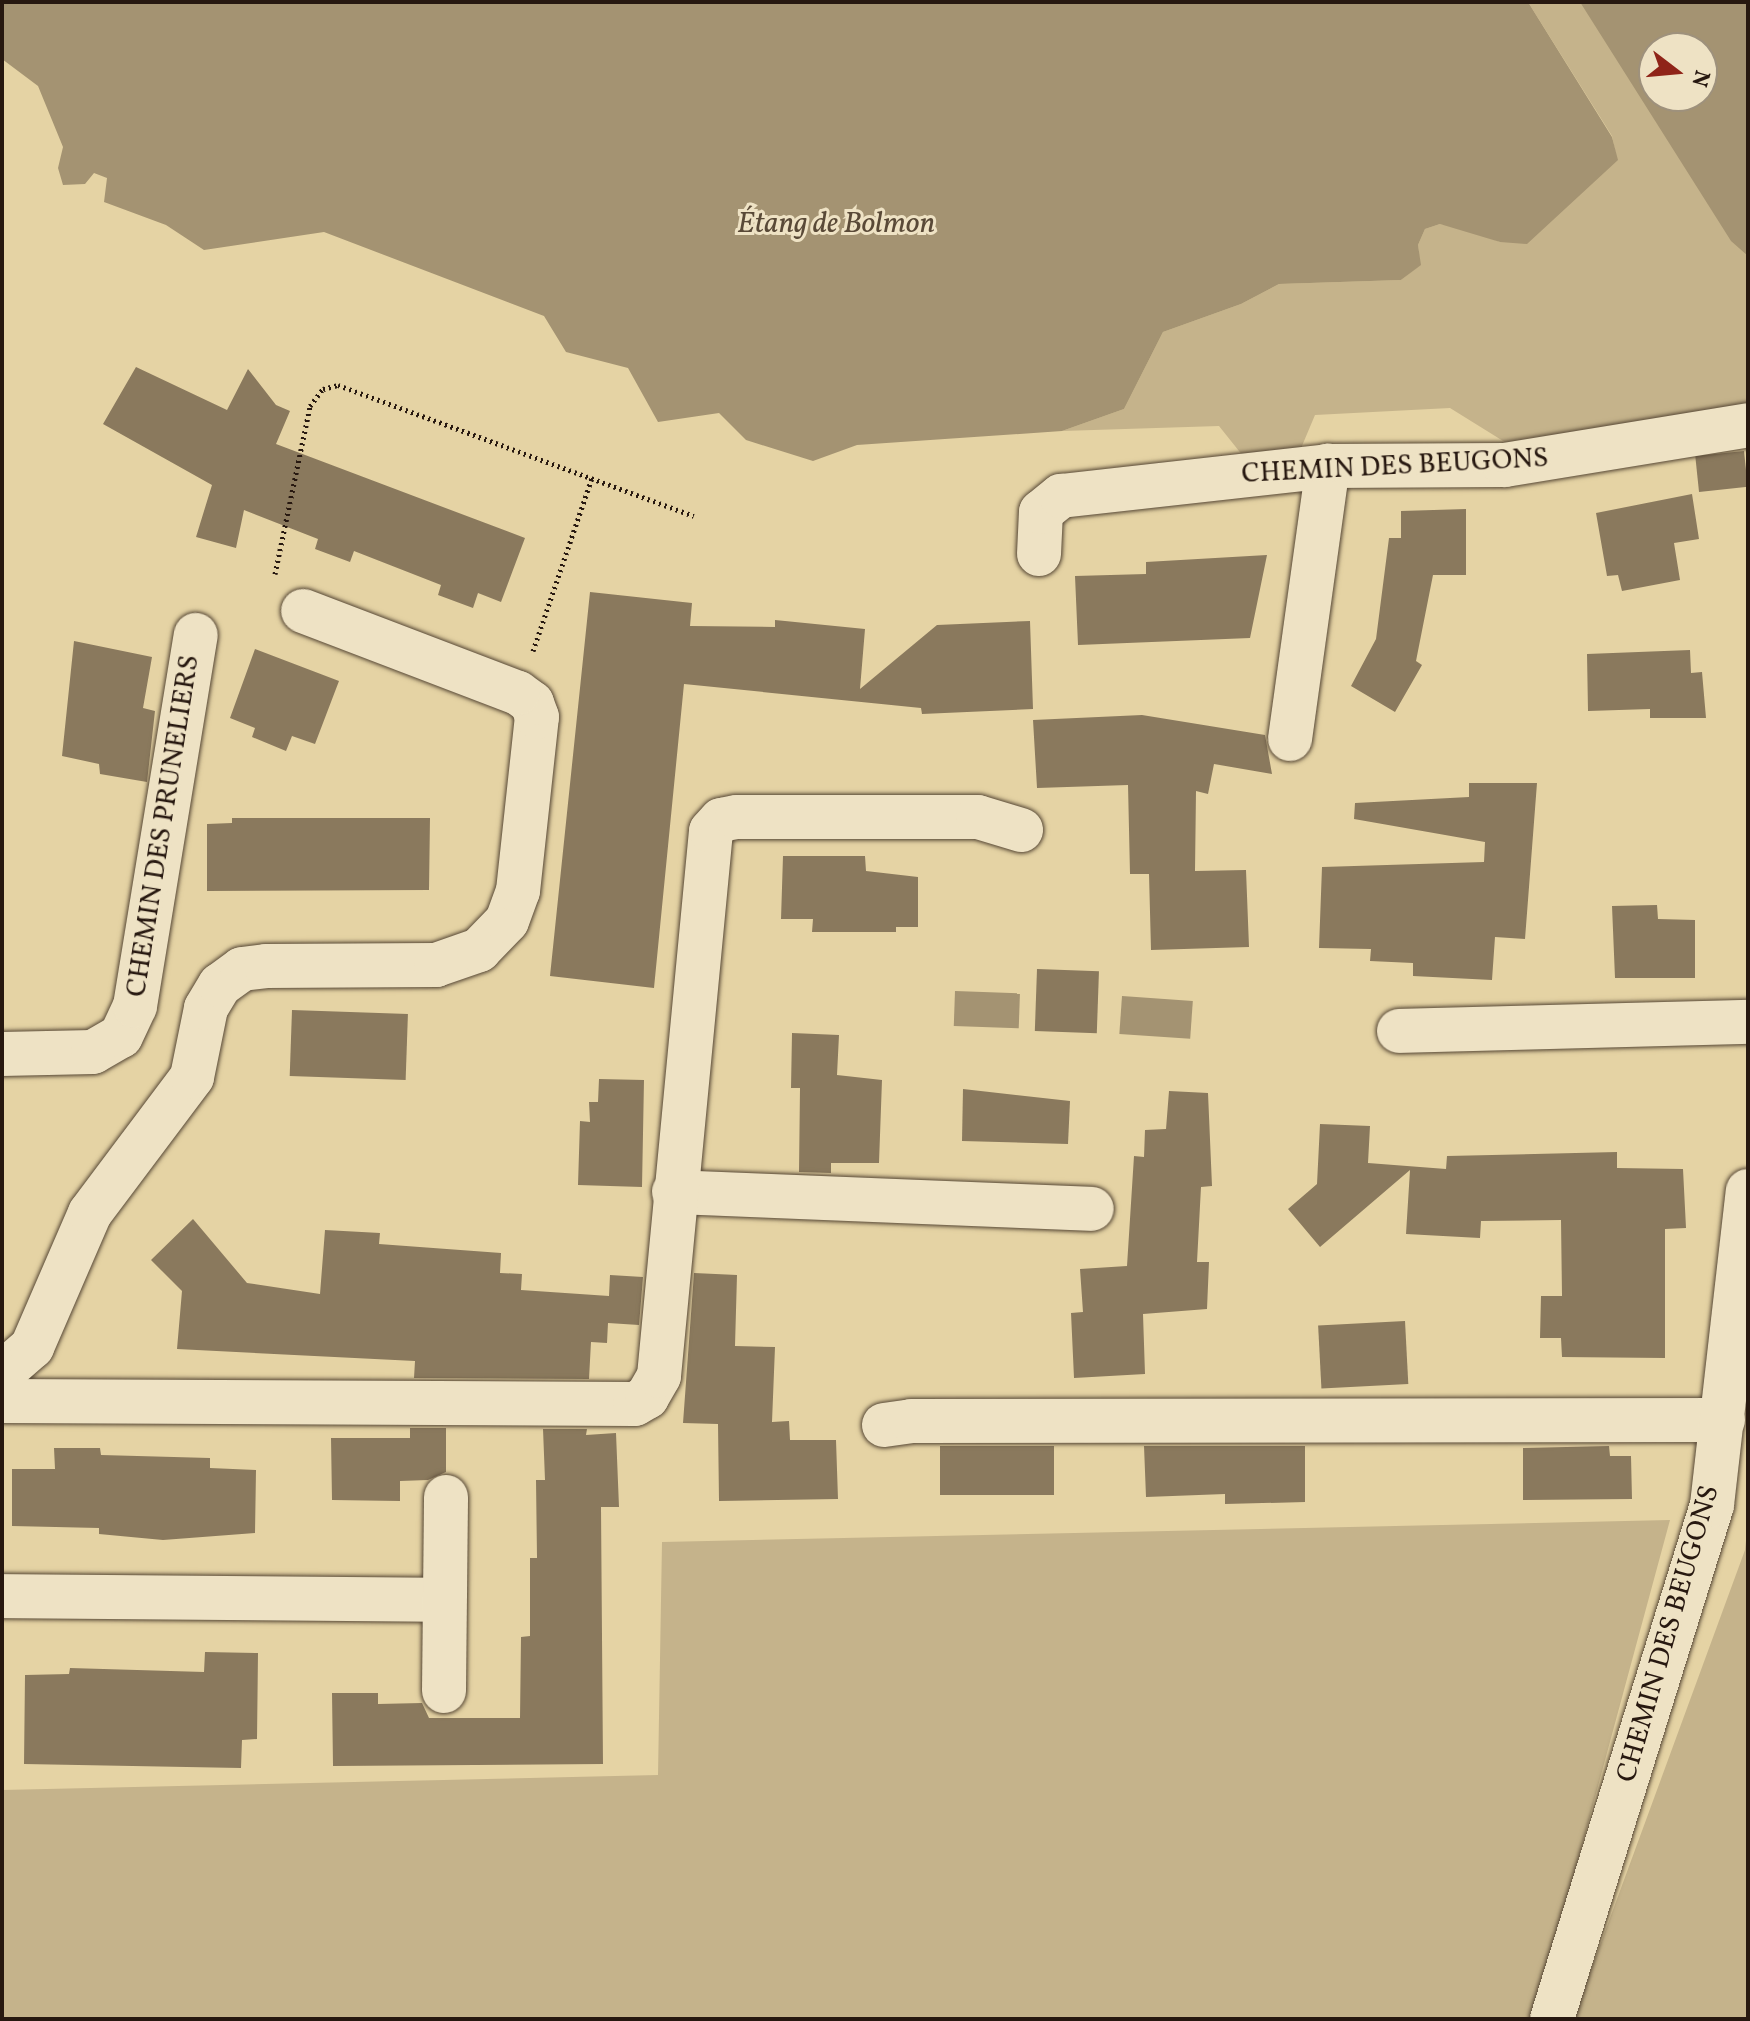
<!DOCTYPE html>
<html>
<head>
<meta charset="utf-8">
<style>
  body { margin:0 }
  #map { position:relative; width:1750px; height:2021px; overflow:hidden; background:#e5d3a4; font-family:Vollkorn,serif }
  div>[style] { position:absolute }
  [style*='--x'] { left:calc(var(--x)*1px); top:calc(var(--y)*1px); width:calc(var(--w)*1px); rotate:calc(var(--a)*1deg) }
  .green>* { inset:0; background:#c5b38b }
  .water>* { inset:0; background:#a49372; transform-origin:0 0 }
  .building>* { inset:0; background:#8a795d; transform-origin:0 0 }
  .path>* { height:5px; margin-top:-2.5px; transform-origin:0; background:repeating-linear-gradient(90deg,#271810 0 2px,transparent 0 6px) }
  .roads { filter:drop-shadow(0 0 2px #564735) drop-shadow(0 0 2px #564735) }
  .minor>* { height:44px; margin:-22px; padding:0 22px; transform-origin:22px; border-radius:22px; background:#eee2c4 }
  span { translate:-50% -50%; white-space:nowrap; text-align:center; line-height:1.15; -webkit-text-stroke:6px #eee2c4; paint-order:stroke }
  .street-label { font-size:28px; color:#271810 }
  .water-label { font-size:30px; color:#594937; font-style:italic }
  .frame { position:absolute; inset:0; border:4px solid #271810; pointer-events:none }
  .north { position:absolute; left:1638px; top:32px; width:80px; height:80px; box-sizing:border-box; background:#eee2c4; border:2px solid #9e917c; border-radius:50%; rotate:106deg; font-size:22px; font-weight:700; line-height:32px; text-align:center; color:#271810 }
  .north::after { content:''; display:block; margin:auto; width:28px; height:36px; background:#8f2418; clip-path:polygon(50% 0,100% 100%,50% 72%,0 100%) }
</style>
</head>
<body>
<div id="map">
  <div class="green">
    <div style="clip-path:polygon(evenodd,1528px 2px,1748px 2px,1748px 411px,1516px 449px,1450px 408px,1315px 415px,1299px 453px,1247px 461px,1219px 426px,1062px 431px,1124px 409px,1163px 332px,1241px 304px,1279px 284px,1401px 280px,1420px 265px,1418px 245px,1425px 229px,1440px 224px,1462px 227px,1500px 242px,1617px 160px,1612px 136px,1528px 2px,1654px 48px,1702px 48px,1702px 96px,1654px 96px,1654px 48px)"></div>
    <div style="clip-path:polygon(1670px 1520px,1535px 2019px,2px 2019px,2px 1790px,658px 1775px,662px 1542px)"></div>
    <div style="clip-path:polygon(1748px 1522px,1748px 2019px,1573px 2019px,1745px 1550px)"></div>
  </div>
  <div class="water">
    <div style="clip-path:polygon(2px 2px,1528px 2px,1612px 137px,1618px 160px,1527px 244px,1500px 242px,1440px 224px,1425px 229px,1418px 245px,1421px 265px,1401px 280px,1279px 284px,1241px 304px,1163px 332px,1124px 409px,1062px 431px,857px 445px,813px 461px,746px 440px,719px 413px,658px 422px,628px 368px,566px 352px,544px 316px,324px 232px,204px 250px,166px 225px,104px 202px,107px 178px,94px 173px,85px 184px,63px 185px,58px 168px,63px 147px,38px 86px,2px 59px)"></div>
    <div style="clip-path:polygon(evenodd,1580px 2px,1748px 2px,1748px 256px,1731px 241px,1580px 2px,1654px 48px,1702px 48px,1702px 96px,1654px 96px,1654px 48px)"></div>
    <div style="left:955px;top:991px;width:65px;height:35px;rotate:2deg"></div>
    <div style="left:1122px;top:996px;width:71px;height:38px;rotate:4deg"></div>
  </div>
  <div class="building">
    <div style="clip-path:polygon(136px 367px,227px 410px,248px 369px,276px 405px,290px 411px,276px 444px,525px 538px,501px 602px,478px 593px,473px 608px,438px 595px,441px 585px,354px 551px,350px 562px,315px 549px,318px 539px,244px 510px,236px 548px,196px 537px,212px 485px,103px 424px)"></div>
    <div style="left:1744px;top:451px;width:36px;height:49px;rotate:84deg"></div>
    <div style="clip-path:polygon(1692px 494px,1699px 539px,1674px 543px,1680px 580px,1622px 591px,1618px 575px,1607px 576px,1596px 513px)"></div>
    <div style="clip-path:polygon(1466px 509px,1466px 575px,1433px 575px,1416px 661px,1422px 665px,1395px 712px,1351px 686px,1376px 639px,1389px 538px,1401px 538px,1401px 511px)"></div>
    <div style="clip-path:polygon(1267px 555px,1250px 638px,1078px 645px,1075px 576px,1146px 574px,1146px 562px)"></div>
    <div style="clip-path:polygon(590px 592px,692px 603px,690px 626px,775px 627px,775px 620px,865px 629px,860px 689px,937px 625px,1030px 621px,1033px 709px,922px 714px,921px 708px,684px 684px,654px 988px,550px 976px)"></div>
    <div style="clip-path:polygon(74px 641px,152px 657px,143px 708px,155px 711px,147px 782px,100px 774px,99px 764px,62px 756px)"></div>
    <div style="clip-path:polygon(255px 649px,339px 681px,315px 744px,292px 736px,286px 751px,252px 737px,255px 728px,230px 718px)"></div>
    <div style="clip-path:polygon(1690px 650px,1691px 673px,1702px 672px,1706px 718px,1650px 718px,1650px 709px,1588px 711px,1587px 654px)"></div>
    <div style="clip-path:polygon(1142px 715px,1265px 735px,1272px 774px,1214px 764px,1208px 794px,1196px 791px,1195px 871px,1246px 870px,1249px 947px,1151px 950px,1149px 874px,1130px 874px,1128px 785px,1037px 788px,1033px 720px)"></div>
    <div style="clip-path:polygon(1469px 783px,1537px 783px,1525px 939px,1495px 937px,1492px 980px,1413px 976px,1413px 963px,1370px 961px,1371px 949px,1319px 948px,1322px 867px,1484px 862px,1485px 842px,1354px 819px,1355px 803px,1469px 797px)"></div>
    <div style="clip-path:polygon(232px 818px,430px 818px,429px 890px,207px 891px,207px 824px,232px 823px)"></div>
    <div style="clip-path:polygon(783px 856px,865px 856px,866px 871px,918px 877px,918px 927px,896px 927px,896px 932px,812px 932px,813px 919px,781px 919px)"></div>
    <div style="clip-path:polygon(1657px 905px,1658px 919px,1695px 920px,1695px 978px,1615px 978px,1612px 906px)"></div>
    <div style="left:1037px;top:969px;width:62px;height:62px;rotate:2deg"></div>
    <div style="left:292px;top:1010px;width:116px;height:66px;rotate:2deg"></div>
    <div style="clip-path:polygon(792px 1033px,839px 1035px,837px 1075px,882px 1080px,879px 1163px,831px 1163px,831px 1173px,799px 1172px,800px 1088px,791px 1088px)"></div>
    <div style="clip-path:polygon(599px 1079px,644px 1080px,642px 1187px,578px 1185px,580px 1121px,590px 1122px,589px 1102px,598px 1102px)"></div>
    <div style="clip-path:polygon(963px 1089px,1070px 1101px,1068px 1144px,962px 1141px)"></div>
    <div style="clip-path:polygon(1169px 1091px,1208px 1093px,1212px 1186px,1201px 1187px,1197px 1262px,1209px 1262px,1207px 1309px,1143px 1314px,1145px 1374px,1074px 1378px,1071px 1313px,1083px 1312px,1080px 1269px,1127px 1266px,1134px 1156px,1144px 1157px,1145px 1130px,1166px 1129px)"></div>
    <div style="clip-path:polygon(1320px 1124px,1370px 1126px,1368px 1163px,1446px 1169px,1447px 1156px,1617px 1152px,1617px 1168px,1683px 1169px,1686px 1228px,1665px 1229px,1665px 1358px,1562px 1357px,1561px 1338px,1540px 1338px,1541px 1296px,1562px 1296px,1561px 1220px,1481px 1221px,1480px 1238px,1406px 1234px,1410px 1170px,1320px 1247px,1288px 1209px,1317px 1184px)"></div>
    <div style="clip-path:polygon(193px 1219px,247px 1283px,320px 1294px,325px 1230px,380px 1233px,379px 1244px,501px 1253px,500px 1273px,522px 1274px,521px 1290px,609px 1296px,610px 1275px,643px 1277px,639px 1325px,608px 1323px,607px 1343px,591px 1342px,589px 1379px,414px 1378px,415px 1361px,177px 1349px,182px 1291px,151px 1260px)"></div>
    <div style="clip-path:polygon(694px 1273px,737px 1275px,735px 1346px,775px 1347px,772px 1422px,789px 1421px,790px 1440px,836px 1440px,838px 1499px,719px 1501px,718px 1424px,683px 1423px)"></div>
    <div style="left:1405px;top:1321px;width:63px;height:87px;rotate:87deg"></div>
    <div style="clip-path:polygon(410px 1428px,446px 1428px,446px 1472px,428px 1480px,400px 1481px,400px 1501px,332px 1500px,331px 1438px,410px 1438px)"></div>
    <div style="clip-path:polygon(543px 1429px,587px 1429px,586px 1435px,616px 1433px,619px 1507px,601px 1507px,603px 1764px,333px 1766px,332px 1693px,378px 1693px,378px 1704px,422px 1703px,429px 1718px,520px 1718px,521px 1637px,530px 1636px,530px 1558px,537px 1558px,536px 1480px,545px 1480px)"></div>
    <div style="left:940px;top:1446px;width:114px;height:49px"></div>
    <div style="clip-path:polygon(1144px 1446px,1305px 1446px,1305px 1502px,1225px 1504px,1225px 1494px,1146px 1497px)"></div>
    <div style="clip-path:polygon(1609px 1446px,1610px 1456px,1631px 1456px,1632px 1499px,1523px 1500px,1523px 1448px)"></div>
    <div style="clip-path:polygon(54px 1448px,100px 1448px,101px 1455px,210px 1458px,210px 1468px,256px 1470px,255px 1533px,163px 1540px,99px 1534px,99px 1528px,12px 1526px,12px 1469px,55px 1469px)"></div>
    <div style="clip-path:polygon(205px 1652px,258px 1653px,257px 1739px,242px 1740px,241px 1768px,24px 1764px,25px 1675px,69px 1674px,70px 1668px,204px 1672px)"></div>
  </div>
  <div class="path">
    <div style="--x:275;--y:574;--w:172;--a:-78.2"></div>
    <div style="--x:310;--y:406;--w:21;--a:-53"></div>
    <div style="--x:323;--y:389;--w:16;--a:-15"></div>
    <div style="--x:338;--y:385;--w:379;--a:20.2"></div>
    <div style="--x:533;--y:651;--w:183;--a:-71.2"></div>
  </div>
  <div class="roads">
    <div class="minor">
      <div style="--x:1039;--y:554;--w:42;--a:-87.3"></div>
      <div style="--x:1041;--y:512;--w:26;--a:-39"></div>
      <div style="--x:1061;--y:496;--w:269;--a:-6.4"></div>
      <div style="--x:1328;--y:466;--w:177;--a:-0.3"></div>
      <div style="--x:1505;--y:465;--w:246;--a:-9.3"></div>
      <div style="--x:1290;--y:739;--w:276;--a:-82.1"></div>
      <div style="--x:1399;--y:1031;--w:349;--a:-1.5"></div>
      <div style="--x:2;--y:1054;--w:91;--a:-1.3"></div>
      <div style="--x:93;--y:1052;--w:32;--a:-30"></div>
      <div style="--x:121;--y:1036;--w:33;--a:-65"></div>
      <div style="--x:135;--y:1006;--w:376;--a:-80.7"></div>
      <div style="--x:674;--y:1192;--w:418;--a:2.3"></div>
      <div style="--x:2;--y:1373;--w:40;--a:-41"></div>
      <div style="--x:32;--y:1347;--w:146;--a:-66.6"></div>
      <div style="--x:90;--y:1213;--w:170;--a:-53.1"></div>
      <div style="--x:192;--y:1077;--w:70;--a:-78.5"></div>
      <div style="--x:206;--y:1008;--w:27;--a:-59"></div>
      <div style="--x:220;--y:985;--w:27;--a:-36"></div>
      <div style="--x:242;--y:969;--w:24;--a:-7"></div>
      <div style="--x:266;--y:966;--w:170;--a:-0.3"></div>
      <div style="--x:436;--y:965;--w:46;--a:-19.2"></div>
      <div style="--x:479;--y:950;--w:40;--a:-46"></div>
      <div style="--x:507;--y:921;--w:32;--a:-70"></div>
      <div style="--x:518;--y:891;--w:175;--a:-83.8"></div>
      <div style="--x:537;--y:717;--w:15;--a:-110"></div>
      <div style="--x:532;--y:703;--w:17;--a:-144"></div>
      <div style="--x:518;--y:693;--w:230;--a:-159.1"></div>
      <div style="--x:2;--y:1401;--w:633;--a:0.27"></div>
      <div style="--x:635;--y:1404;--w:14;--a:-30"></div>
      <div style="--x:647;--y:1397;--w:24;--a:-60"></div>
      <div style="--x:659;--y:1376;--w:547;--a:-84.55"></div>
      <div style="--x:711;--y:831;--w:15;--a:-48"></div>
      <div style="--x:721;--y:820;--w:16;--a:-11"></div>
      <div style="--x:737;--y:817;--w:241;--a:0"></div>
      <div style="--x:978;--y:817;--w:45;--a:16.8"></div>
      <div style="--x:884;--y:1425;--w:27;--a:-8"></div>
      <div style="--x:911;--y:1421;--w:812;--a:-0.07"></div>
      <div style="--x:2;--y:1596;--w:442;--a:0.5"></div>
      <div style="--x:444;--y:1691;--w:194;--a:-89.4"></div>
      <div style="--x:1552;--y:2019;--w:538;--a:-72.71"></div>
      <div style="--x:1712;--y:1505;--w:316;--a:-83.5"></div>
    </div>
  </div>
  <div class="street-label">
    <span style="left:1395px;top:467px;rotate:-3deg">CHEMIN DES BEUGONS</span>
    <span style="left:164px;top:826px;rotate:-81deg">CHEMIN DES PRUNELIERS</span>
    <span style="left:1669px;top:1634px;rotate:-74deg">CHEMIN DES BEUGONS</span>
  </div>
  <div class="water-label">
    <span style="left:836px;top:224px">Étang de Bolmon</span>
  </div>
  <div class="frame"></div>
  <div class="north">N</div>
</div>
</body>
</html>
